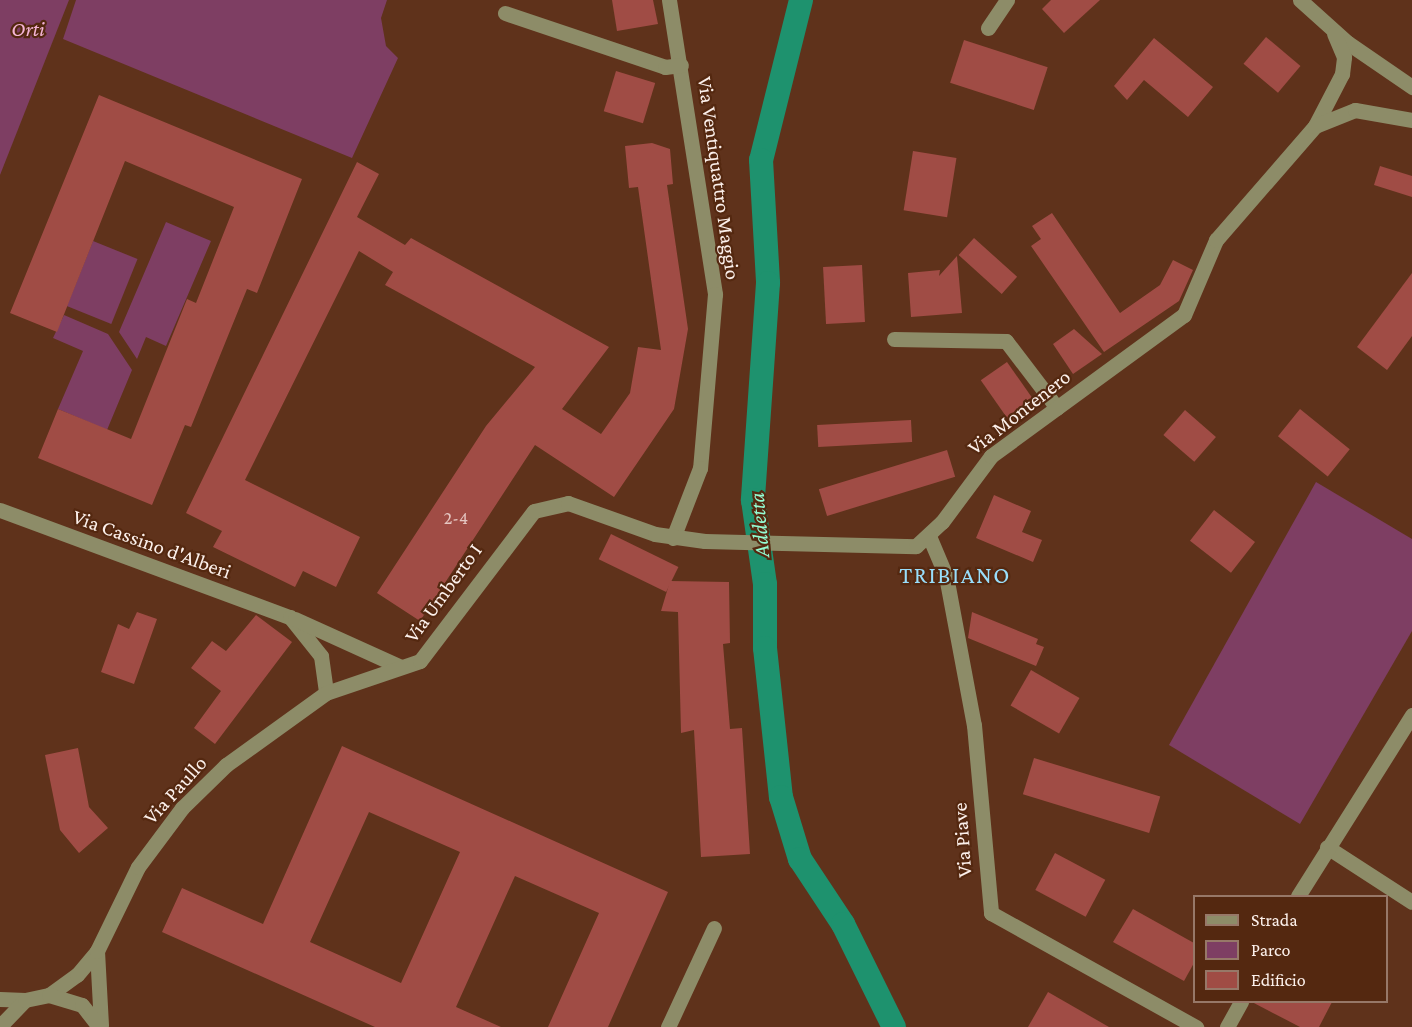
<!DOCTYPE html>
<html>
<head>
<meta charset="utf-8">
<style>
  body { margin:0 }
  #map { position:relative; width:1412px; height:1027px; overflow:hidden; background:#5f321b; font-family:"Crimson Pro",serif }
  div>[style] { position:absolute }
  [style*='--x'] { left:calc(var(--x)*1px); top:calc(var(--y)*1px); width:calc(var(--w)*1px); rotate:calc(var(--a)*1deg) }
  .green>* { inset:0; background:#7e3e63; transform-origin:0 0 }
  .canal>* { height:24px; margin:-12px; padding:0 12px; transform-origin:12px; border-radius:12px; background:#1e926e }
  .building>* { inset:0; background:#a04c45; transform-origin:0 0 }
  .minor>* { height:15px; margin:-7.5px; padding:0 7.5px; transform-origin:7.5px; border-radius:7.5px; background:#8d8c68 }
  span { translate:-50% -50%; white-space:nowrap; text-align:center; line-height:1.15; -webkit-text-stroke:4.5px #542810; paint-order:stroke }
  .number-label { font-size:18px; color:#e5c7c2 }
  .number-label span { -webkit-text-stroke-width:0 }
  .park-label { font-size:21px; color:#f4b4d6; font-style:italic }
  .street-label { font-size:21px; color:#fcf0eb }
  .water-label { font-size:22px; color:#94fcd3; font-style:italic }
  .quarter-label { font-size:24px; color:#99defb; letter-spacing:1.5px }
  .legend { position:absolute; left:1193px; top:895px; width:195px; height:108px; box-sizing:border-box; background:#542810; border:2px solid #977868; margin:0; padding:8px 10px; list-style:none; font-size:18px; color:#fcf0eb }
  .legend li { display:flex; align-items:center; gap:12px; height:30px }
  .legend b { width:30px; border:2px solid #977868 }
</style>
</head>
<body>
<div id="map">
  <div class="green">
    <div style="clip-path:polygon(0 0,69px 0,0 175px)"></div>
    <div style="clip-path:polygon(76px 0,387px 0,381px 18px,386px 46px,398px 58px,352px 158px,63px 39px)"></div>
    <div style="clip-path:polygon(166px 222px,211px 241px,166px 346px,146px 337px,137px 359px,119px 332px)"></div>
    <div style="left:93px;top:241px;width:48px;height:70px;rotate:22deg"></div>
    <div style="clip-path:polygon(64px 315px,108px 334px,132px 370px,107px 430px,58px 409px,83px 351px,53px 338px)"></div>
    <div style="clip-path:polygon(1316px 482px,1412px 539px,1412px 631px,1300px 824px,1169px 745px)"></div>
  </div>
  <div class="canal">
    <div style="--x:801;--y:0;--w:165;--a:104"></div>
    <div style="--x:761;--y:160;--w:123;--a:86.7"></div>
    <div style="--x:768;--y:283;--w:218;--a:94"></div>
    <div style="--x:753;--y:500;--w:85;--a:81.9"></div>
    <div style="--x:765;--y:584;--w:64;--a:90"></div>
    <div style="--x:765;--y:648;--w:150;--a:83.9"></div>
    <div style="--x:781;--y:797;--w:65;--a:73"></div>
    <div style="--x:800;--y:859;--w:78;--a:56.5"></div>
    <div style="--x:843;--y:924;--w:115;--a:63.7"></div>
  </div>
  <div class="building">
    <div style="clip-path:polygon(612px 0,653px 0,658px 24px,617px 31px)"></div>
    <div style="clip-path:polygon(1051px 0,1100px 0,1064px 33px,1042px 9px)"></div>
    <div style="left:1266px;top:37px;width:45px;height:35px;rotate:40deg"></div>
    <div style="clip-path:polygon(1154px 38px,1213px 87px,1188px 117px,1144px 80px,1127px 100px,1114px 86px)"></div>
    <div style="left:964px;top:40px;width:88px;height:45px;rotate:18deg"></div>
    <div style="left:616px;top:71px;width:41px;height:42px;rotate:17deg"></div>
    <div style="clip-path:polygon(99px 95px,302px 179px,257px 293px,247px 289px,191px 427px,185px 425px,152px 505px,38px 458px,58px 409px,131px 439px,187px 299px,196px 303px,234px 207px,125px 161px,57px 332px,10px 313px)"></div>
    <div style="clip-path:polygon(652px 143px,670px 149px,673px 184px,667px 185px,688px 329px,674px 409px,614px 497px,535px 445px,420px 621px,377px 593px,486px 426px,535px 367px,385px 285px,393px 272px,359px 251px,245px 480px,360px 537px,336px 587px,303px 571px,295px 587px,213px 547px,222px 531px,186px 513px,357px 162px,379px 174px,357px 217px,405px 245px,411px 238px,609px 347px,562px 409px,601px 434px,630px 393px,638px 347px,661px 350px,638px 187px,629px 188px,625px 146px)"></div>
    <div style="left:913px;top:151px;width:44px;height:60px;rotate:9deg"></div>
    <div style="clip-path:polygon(1380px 166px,1412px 176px,1412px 197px,1374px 185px)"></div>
    <div style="clip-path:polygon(1052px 213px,1120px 313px,1160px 285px,1173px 260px,1193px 270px,1179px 301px,1104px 352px,1031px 246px,1041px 239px,1032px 226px)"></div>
    <div style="left:974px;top:238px;width:58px;height:23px;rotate:42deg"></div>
    <div style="clip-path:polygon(957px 256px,962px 313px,911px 317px,908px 273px,940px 270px,939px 276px)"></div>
    <div style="left:862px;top:265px;width:57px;height:39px;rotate:87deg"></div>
    <div style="clip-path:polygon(1412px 273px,1412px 336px,1387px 370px,1357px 347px)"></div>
    <div style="clip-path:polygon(1074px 329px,1102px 354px,1073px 374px,1053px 344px)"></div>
    <div style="left:1007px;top:362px;width:52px;height:32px;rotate:55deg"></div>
    <div style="left:1300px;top:409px;width:64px;height:35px;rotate:39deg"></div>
    <div style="left:1185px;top:410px;width:41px;height:33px;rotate:41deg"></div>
    <div style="left:911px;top:420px;width:22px;height:94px;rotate:87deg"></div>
    <div style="left:947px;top:450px;width:28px;height:134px;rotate:73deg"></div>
    <div style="clip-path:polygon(994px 495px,1031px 511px,1022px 532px,1042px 540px,1033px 562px,976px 538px)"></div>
    <div style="left:1214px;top:510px;width:52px;height:39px;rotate:38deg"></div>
    <div style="left:611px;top:534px;width:75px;height:28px;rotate:26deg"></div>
    <div style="clip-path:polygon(670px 581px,729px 582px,730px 643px,723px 644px,730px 729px,742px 728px,750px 854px,701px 857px,694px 730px,681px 733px,678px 612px,661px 611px)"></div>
    <div style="clip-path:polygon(137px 612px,157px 619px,134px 684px,101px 672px,118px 624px,129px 629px)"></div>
    <div style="clip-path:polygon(972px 612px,1038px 639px,1036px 644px,1044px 647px,1036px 666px,968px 638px)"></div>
    <div style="clip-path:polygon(256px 615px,292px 642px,215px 744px,194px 728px,221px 691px,191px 668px,212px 641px,226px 651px)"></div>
    <div style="left:1031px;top:670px;width:56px;height:41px;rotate:30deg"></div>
    <div style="clip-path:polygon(evenodd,342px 746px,668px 892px,608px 1027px,548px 1027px,599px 913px,515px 876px,456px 1007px,501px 1027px,375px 1027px,162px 932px,182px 888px,263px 924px,342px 746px,369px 812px,460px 852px,401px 983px,310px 942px,369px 812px)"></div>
    <div style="clip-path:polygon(78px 748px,89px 807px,108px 828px,79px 853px,60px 830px,45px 755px)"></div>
    <div style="left:1034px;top:758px;width:132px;height:38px;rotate:17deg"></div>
    <div style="left:1055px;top:853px;width:57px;height:42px;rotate:28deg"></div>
    <div style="clip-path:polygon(1133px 909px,1194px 943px,1194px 963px,1184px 981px,1113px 942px)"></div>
    <div style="clip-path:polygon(1048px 992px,1109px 1027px,1028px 1027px)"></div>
    <div style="clip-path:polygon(1252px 1002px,1332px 1002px,1319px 1027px,1300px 1027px)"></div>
  </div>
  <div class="minor">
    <div style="--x:669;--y:0;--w:298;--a:81.1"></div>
    <div style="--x:715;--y:294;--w:175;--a:94.9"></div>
    <div style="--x:700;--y:468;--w:75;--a:111.1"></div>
    <div style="--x:1300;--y:0;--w:64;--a:41.9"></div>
    <div style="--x:1348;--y:43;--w:78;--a:34.5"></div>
    <div style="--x:505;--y:13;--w:169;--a:18.6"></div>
    <div style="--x:665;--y:67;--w:16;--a:-7"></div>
    <div style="--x:988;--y:28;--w:34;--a:-56"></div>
    <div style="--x:1315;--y:126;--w:59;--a:-62.6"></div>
    <div style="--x:1342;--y:74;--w:17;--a:-83"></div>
    <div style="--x:1344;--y:57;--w:25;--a:-113"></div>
    <div style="--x:894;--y:339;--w:112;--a:1"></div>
    <div style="--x:1006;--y:341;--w:84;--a:52.7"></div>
    <div style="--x:0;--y:510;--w:309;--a:20.3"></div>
    <div style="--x:290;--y:617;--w:50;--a:51.5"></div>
    <div style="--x:321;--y:656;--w:37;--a:82"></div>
    <div style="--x:929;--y:536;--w:43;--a:67"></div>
    <div style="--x:946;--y:576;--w:152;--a:79.4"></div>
    <div style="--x:974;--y:725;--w:189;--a:84.8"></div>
    <div style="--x:991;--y:913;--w:235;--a:29.1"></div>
    <div style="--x:295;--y:619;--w:116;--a:24.4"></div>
    <div style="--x:1327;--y:847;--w:101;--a:32.9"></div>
    <div style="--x:1298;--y:896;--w:214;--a:-57.8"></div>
    <div style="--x:97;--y:951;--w:74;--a:86.9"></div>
    <div style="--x:49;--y:995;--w:34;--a:-36"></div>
    <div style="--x:77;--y:975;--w:31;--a:-50"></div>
    <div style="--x:97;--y:951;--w:93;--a:-64"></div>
    <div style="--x:138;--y:867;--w:74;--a:-53.3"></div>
    <div style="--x:182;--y:808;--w:62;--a:-44.3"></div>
    <div style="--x:226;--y:765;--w:123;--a:-35.8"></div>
    <div style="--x:326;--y:693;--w:99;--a:-18.8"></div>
    <div style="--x:420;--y:661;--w:188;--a:-52.8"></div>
    <div style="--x:534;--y:511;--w:35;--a:-13"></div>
    <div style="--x:568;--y:503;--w:92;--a:19.6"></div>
    <div style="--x:655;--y:534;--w:50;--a:8"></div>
    <div style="--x:705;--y:541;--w:211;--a:1.4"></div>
    <div style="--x:916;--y:546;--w:35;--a:-43"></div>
    <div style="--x:942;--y:522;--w:82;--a:-53.4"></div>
    <div style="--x:991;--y:456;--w:239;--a:-36.2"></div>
    <div style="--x:1184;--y:315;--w:82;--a:-66.9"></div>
    <div style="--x:1216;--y:240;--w:151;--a:-49"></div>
    <div style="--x:1315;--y:126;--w:43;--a:-21.8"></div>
    <div style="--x:1355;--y:110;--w:58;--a:10"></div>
    <div style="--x:0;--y:999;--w:25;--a:2"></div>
    <div style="--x:0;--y:1026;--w:36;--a:-46"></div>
    <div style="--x:25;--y:1000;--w:25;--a:-12"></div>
    <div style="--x:49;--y:995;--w:34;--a:17"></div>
    <div style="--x:82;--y:1005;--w:28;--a:52"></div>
    <div style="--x:668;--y:1027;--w:109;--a:-65.1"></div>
    <div style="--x:1227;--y:1027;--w:29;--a:-61"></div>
  </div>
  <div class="number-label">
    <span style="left:456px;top:518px">2-4</span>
  </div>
  <div class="park-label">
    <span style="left:28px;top:29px">Orti</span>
  </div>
  <div class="street-label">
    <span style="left:719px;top:178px;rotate:82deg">Via Ventiquattro Maggio</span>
    <span style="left:1019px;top:412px;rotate:-38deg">Via Montenero</span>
    <span style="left:152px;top:544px;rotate:20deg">Via Cassino d'Alberi</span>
    <span style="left:443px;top:593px;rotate:-54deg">Via Umberto I</span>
    <span style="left:175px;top:790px;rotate:-48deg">Via Paullo</span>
    <span style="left:962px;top:840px;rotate:-94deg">Via Piave</span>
  </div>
  <div class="water-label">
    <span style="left:759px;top:525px;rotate:-95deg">Addetta</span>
  </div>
  <div class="quarter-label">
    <span style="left:955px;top:575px">TRIBIANO</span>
  </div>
  <ul class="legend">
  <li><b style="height:8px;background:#8d8c68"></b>Strada</li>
  <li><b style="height:16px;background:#7e3e63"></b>Parco</li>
  <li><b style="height:16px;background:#a04c45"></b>Edificio</li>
  </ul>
</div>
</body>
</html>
